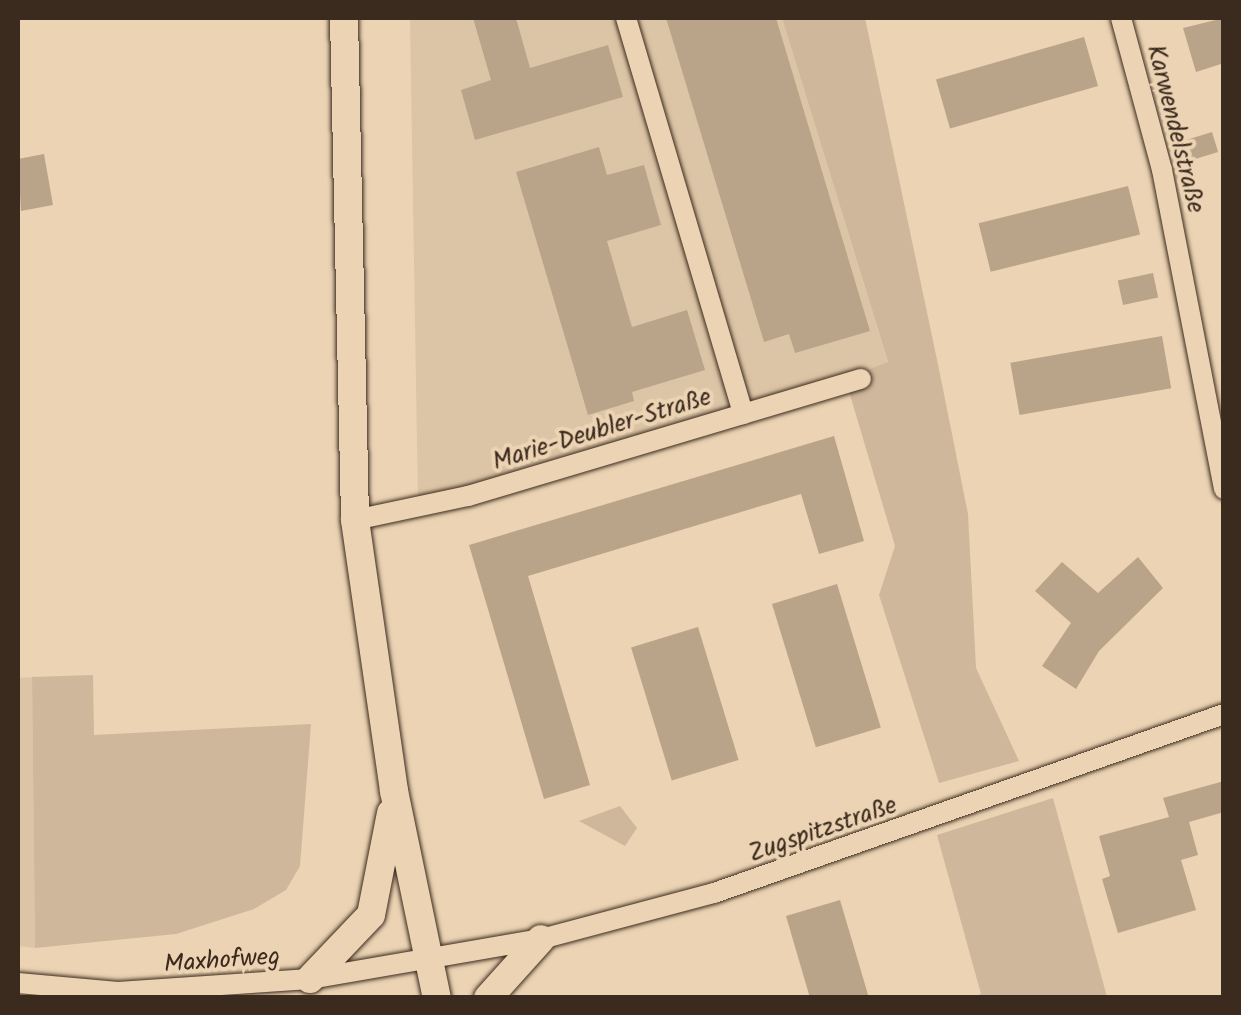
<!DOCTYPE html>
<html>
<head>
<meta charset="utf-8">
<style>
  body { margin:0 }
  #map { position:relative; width:1241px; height:1015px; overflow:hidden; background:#ebd3b3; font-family:Kalam,sans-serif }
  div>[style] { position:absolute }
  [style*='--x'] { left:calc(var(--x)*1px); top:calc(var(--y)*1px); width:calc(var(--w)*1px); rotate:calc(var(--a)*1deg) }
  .built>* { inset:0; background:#dcc5a6 }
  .green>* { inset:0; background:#cfb79b }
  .building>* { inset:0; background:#baa489; transform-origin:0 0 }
  .roads { filter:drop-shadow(0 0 2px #3b2a1e) drop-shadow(0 0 2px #3b2a1e) }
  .street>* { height:20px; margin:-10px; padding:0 10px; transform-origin:10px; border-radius:10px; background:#ebd3b3 }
  .secondary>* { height:28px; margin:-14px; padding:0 14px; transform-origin:14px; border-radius:14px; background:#ebd3b3 }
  span { translate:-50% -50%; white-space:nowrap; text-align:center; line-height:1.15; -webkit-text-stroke:8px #ebd3b3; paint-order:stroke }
  .street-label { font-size:25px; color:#3b2a1e }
  .frame { position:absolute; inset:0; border:20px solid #3b2a1e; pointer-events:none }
</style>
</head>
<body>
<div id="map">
  <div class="built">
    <div style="clip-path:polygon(410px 18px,782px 18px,888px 363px,418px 505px)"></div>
    <div style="clip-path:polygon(32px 677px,35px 948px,18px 946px,18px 678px)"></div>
  </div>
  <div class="green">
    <div style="clip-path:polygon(782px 18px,865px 18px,940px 374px,968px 514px,976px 668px,1019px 761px,939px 783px,879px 595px,895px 546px,845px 378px,888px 362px)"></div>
    <div style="clip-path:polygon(93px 675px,94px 735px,311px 724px,300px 866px,286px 890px,254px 909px,176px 934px,35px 948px,32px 677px)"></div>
    <div style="clip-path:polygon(1053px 798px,1107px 997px,970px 997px,981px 994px,937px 835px)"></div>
    <div style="clip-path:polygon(620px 806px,637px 828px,625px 846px,579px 821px)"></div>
  </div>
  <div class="building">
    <div style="clip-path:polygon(473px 18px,516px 18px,530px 68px,608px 45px,623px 97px,475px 140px,461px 90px,491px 80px)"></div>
    <div style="clip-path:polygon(666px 18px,776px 18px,870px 331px,795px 353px,789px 334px,764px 342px)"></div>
    <div style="clip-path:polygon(1224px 18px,1224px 63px,1196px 72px,1183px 28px)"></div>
    <div style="left:1084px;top:37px;width:51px;height:154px;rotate:74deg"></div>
    <div style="left:1212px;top:132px;width:21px;height:28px;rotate:73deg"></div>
    <div style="clip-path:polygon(599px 147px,607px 175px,644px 165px,661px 225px,607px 241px,632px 327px,687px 310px,705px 370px,632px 392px,634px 401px,588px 415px,516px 172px)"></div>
    <div style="clip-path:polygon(44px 154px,53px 205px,21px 211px,18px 159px)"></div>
    <div style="left:1128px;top:186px;width:50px;height:154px;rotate:76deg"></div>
    <div style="left:1153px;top:273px;width:25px;height:36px;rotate:78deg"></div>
    <div style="left:1162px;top:336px;width:53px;height:154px;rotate:80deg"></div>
    <div style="clip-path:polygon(834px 436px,864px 541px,819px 554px,801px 494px,528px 576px,590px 785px,544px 799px,469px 545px)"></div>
    <div style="clip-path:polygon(1138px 557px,1163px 588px,1099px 651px,1076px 689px,1042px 666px,1071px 623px,1035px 591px,1062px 562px,1098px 593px)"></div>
    <div style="left:837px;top:584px;width:150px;height:68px;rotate:73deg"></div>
    <div style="left:698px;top:627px;width:139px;height:70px;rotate:73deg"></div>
    <div style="clip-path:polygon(1224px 781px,1224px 812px,1189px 822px,1198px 855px,1181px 860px,1196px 910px,1118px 933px,1102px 879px,1110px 876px,1099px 836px,1169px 817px,1163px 798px)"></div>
    <div style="clip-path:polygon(840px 900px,869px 998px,810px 998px,786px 916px)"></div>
  </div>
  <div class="roads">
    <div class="street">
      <div style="--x:626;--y:18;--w:413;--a:73.5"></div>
      <div style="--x:1121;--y:18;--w:157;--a:74.9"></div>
      <div style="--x:1162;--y:170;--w:325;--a:79"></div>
      <div style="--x:355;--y:520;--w:116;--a:-12"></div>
      <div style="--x:468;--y:496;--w:410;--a:-16.6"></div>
      <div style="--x:18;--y:983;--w:100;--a:5.1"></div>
      <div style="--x:118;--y:992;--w:192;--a:-3.9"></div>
      <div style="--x:310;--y:979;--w:234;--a:-9.8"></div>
      <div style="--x:541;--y:939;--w:179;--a:-14.9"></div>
      <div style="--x:714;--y:893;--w:541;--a:-19.34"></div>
    </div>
    <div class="secondary">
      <div style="--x:344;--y:18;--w:502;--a:88.74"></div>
      <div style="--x:355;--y:520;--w:274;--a:81.8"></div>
      <div style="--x:394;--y:791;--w:211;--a:78.3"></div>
      <div style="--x:310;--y:979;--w:88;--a:-46.4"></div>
      <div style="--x:371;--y:915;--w:104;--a:-78.9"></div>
      <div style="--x:488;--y:998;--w:79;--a:-48.1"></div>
    </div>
  </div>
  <div class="street-label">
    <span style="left:1175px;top:129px;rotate:76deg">Karwendelstraße</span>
    <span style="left:602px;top:430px;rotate:-17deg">Marie-Deubler-Straße</span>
    <span style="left:823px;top:830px;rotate:-19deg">Zugspitzstraße</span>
    <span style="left:222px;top:961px;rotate:-4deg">Maxhofweg</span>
  </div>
  <div class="frame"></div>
</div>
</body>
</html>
